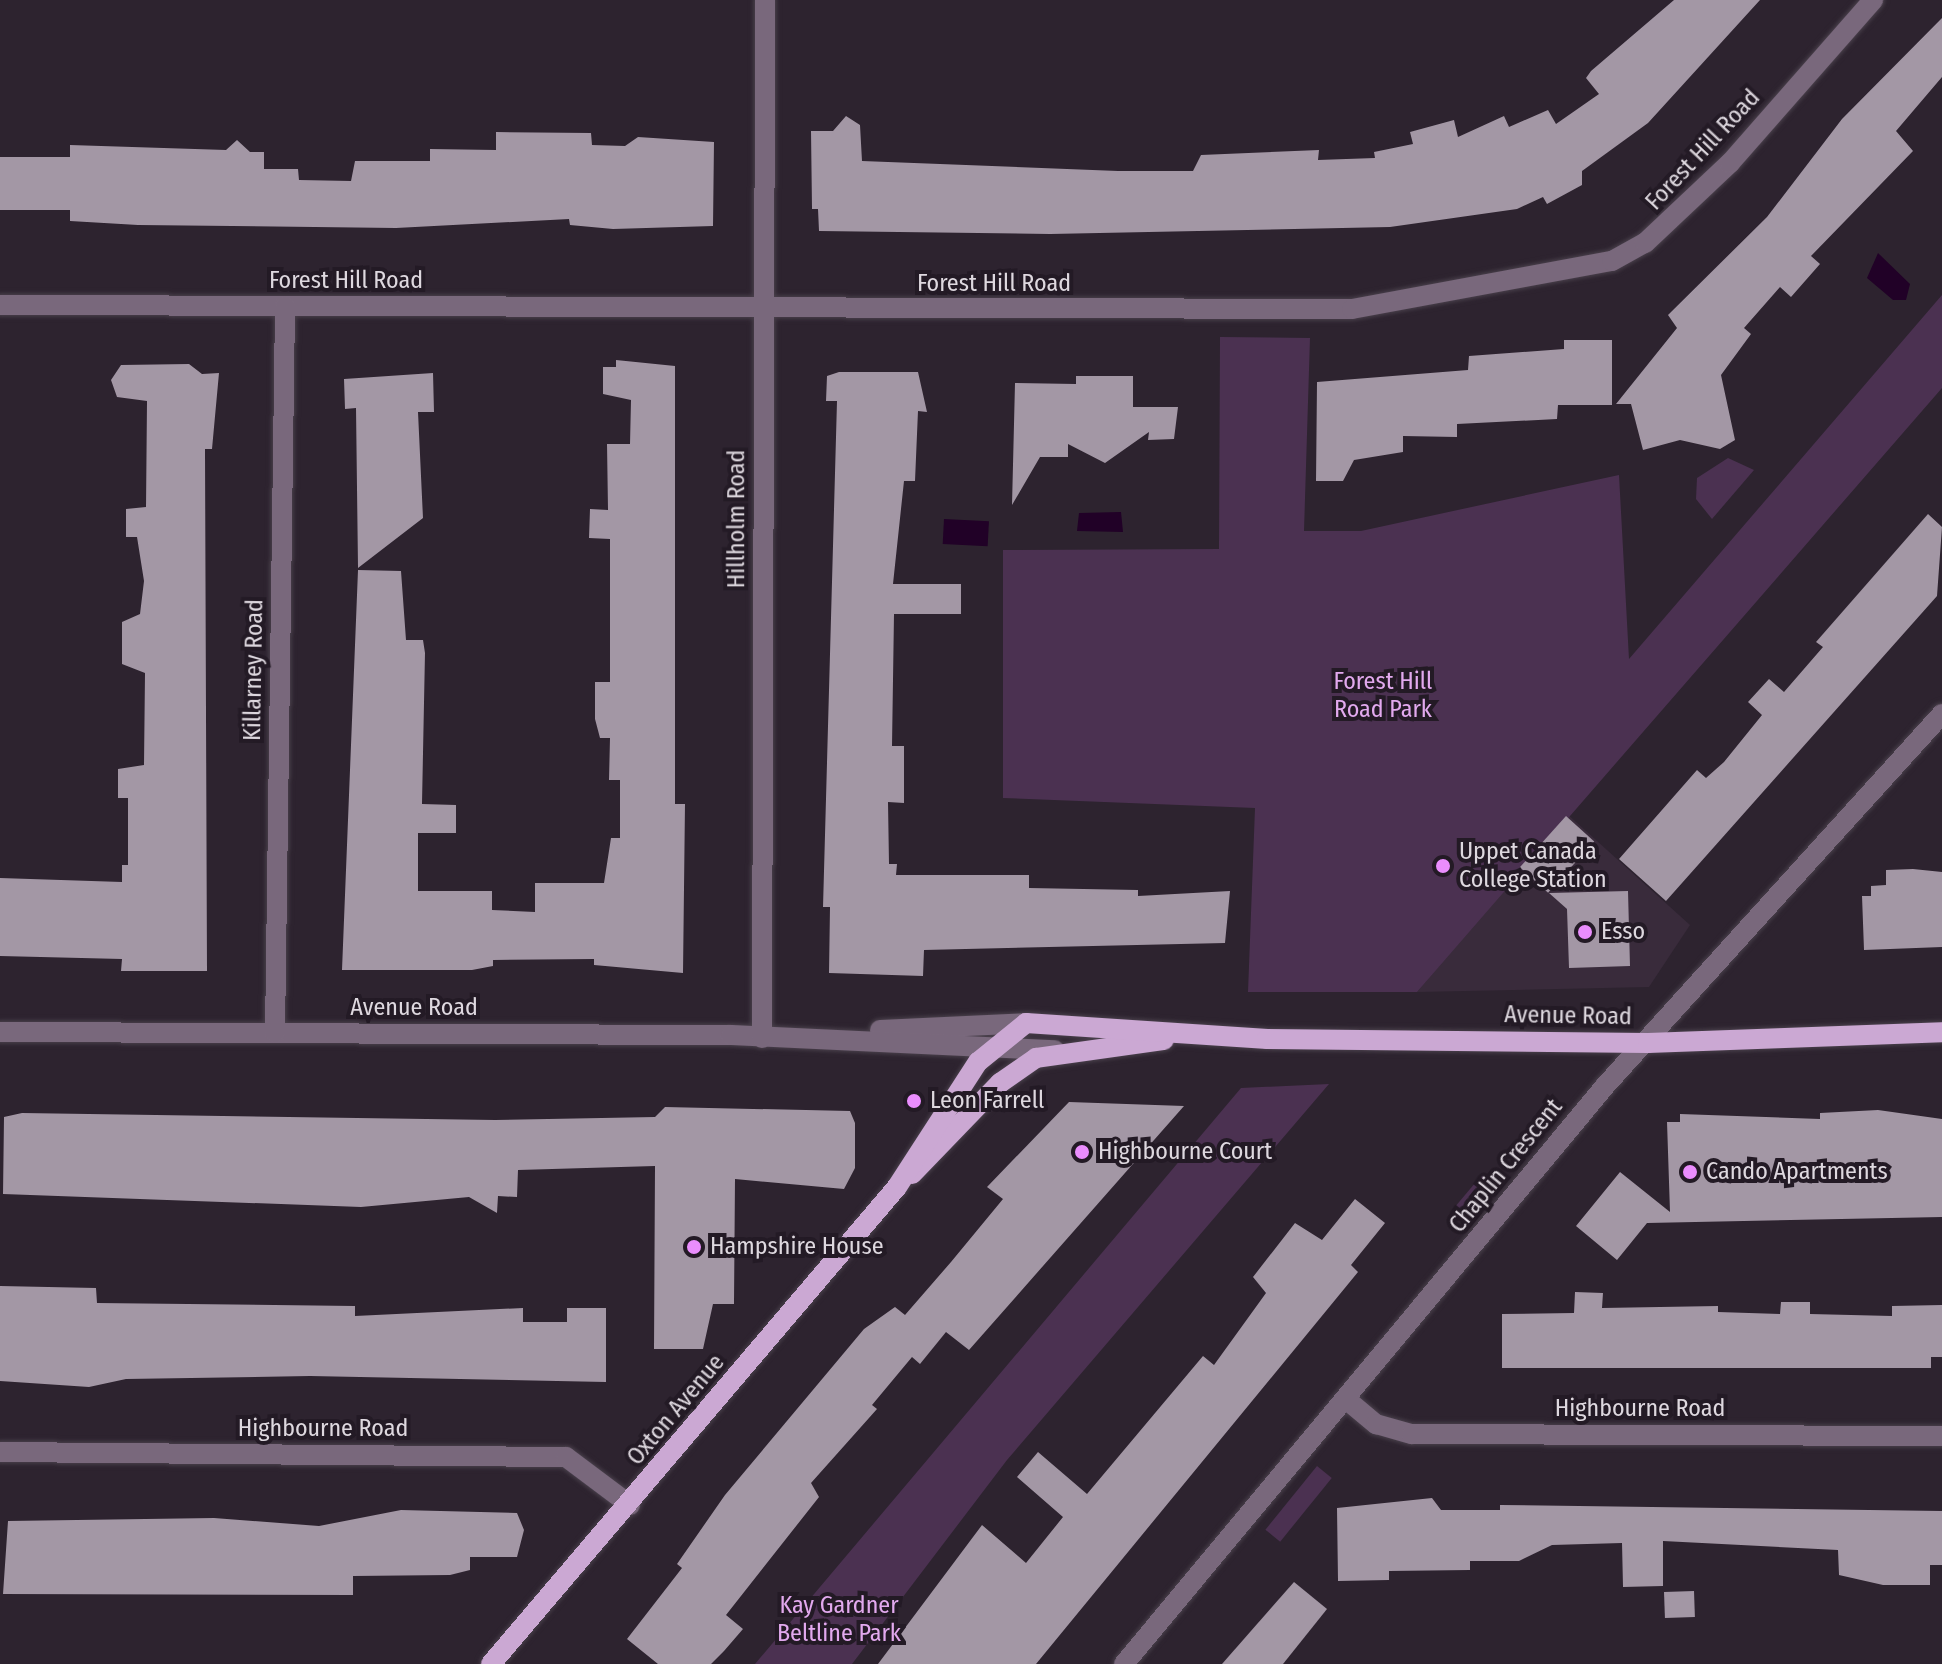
<!DOCTYPE html>
<html>
<head>
<meta charset="utf-8">
<style>
  body { margin:0 }
  #map { position:relative; width:1942px; height:1664px; overflow:hidden; background:#2d232f; font-family:"Fira Sans Condensed",sans-serif }
  div>[style] { position:absolute }
  [style*='--x'] { left:calc(var(--x)*1px); top:calc(var(--y)*1px); width:calc(var(--w)*1px); rotate:calc(var(--a)*1deg) }
  .built>* { inset:0; background:#392b3b }
  .green>* { inset:0; background:#4b3151; transform-origin:0 0 }
  .water>* { inset:0; background:#210127; transform-origin:0 0 }
  .building>* { inset:0; background:#a397a5; transform-origin:0 0 }
  .roads { filter:drop-shadow(0 0 2px #49404b) drop-shadow(0 0 2px #49404b) }
  .minor>* { height:20px; margin:-10px; padding:0 10px; transform-origin:10px; border-radius:10px; background:#79687c }
  .major>* { height:20px; margin:-10px; padding:0 10px; transform-origin:10px; border-radius:10px; background:#cba8d3 }
  .dots>* { width:22px; height:22px; translate:-50% -50%; box-sizing:border-box; border:4px solid #231a25; border-radius:50% }
  span { translate:-50% -50%; white-space:nowrap; text-align:center; line-height:1.15; -webkit-text-stroke:8px #231a25; paint-order:stroke }
  .street-label { font-size:24px; color:#ded8df }
  .park-label { font-size:24px; color:#e2a9ee }
  .poi-label { font-size:24px; color:#ded8df }
  .left { translate:0 -50%; text-align:left }
</style>
</head>
<body>
<div id="map">
  <div class="built">
    <div style="clip-path:polygon(1566px 813px,1690px 925px,1649px 987px,1417px 992px)"></div>
  </div>
  <div class="green">
    <div style="clip-path:polygon(1942px 295px,1942px 388px,1417px 992px,1248px 992px,1255px 808px,1003px 798px,1003px 550px,1219px 549px,1220px 337px,1310px 338px,1304px 531px,1361px 531px,1619px 475px,1629px 659px)"></div>
    <div style="clip-path:polygon(1728px 458px,1754px 470px,1712px 519px,1696px 499px,1697px 478px)"></div>
    <div style="clip-path:polygon(1329px 1084px,1007px 1460px,852px 1664px,755px 1664px,1241px 1088px)"></div>
    <div style="clip-path:polygon(1481px 1176px,1492px 1185px,1472px 1213px,1454px 1208px)"></div>
    <div style="left:1317px;top:1466px;width:19px;height:82px;rotate:39deg"></div>
  </div>
  <div class="water">
    <div style="clip-path:polygon(1878px 253px,1910px 284px,1906px 300px,1893px 300px,1867px 278px)"></div>
    <div style="clip-path:polygon(1121px 512px,1123px 532px,1077px 531px,1079px 513px)"></div>
    <div style="left:944px;top:519px;width:45px;height:25px;rotate:3deg"></div>
  </div>
  <div class="building">
    <div style="clip-path:polygon(1674px 0,1760px 0,1648px 123px,1582px 171px,1582px 185px,1547px 204px,1543px 197px,1517px 209px,1390px 227px,1050px 234px,819px 231px,818px 209px,812px 209px,811px 131px,833px 131px,846px 116px,860px 125px,862px 161px,1118px 171px,1193px 171px,1201px 155px,1319px 150px,1318px 160px,1375px 158px,1374px 152px,1413px 144px,1410px 132px,1454px 120px,1458px 137px,1504px 116px,1509px 127px,1548px 110px,1556px 124px,1599px 94px,1586px 78px,1591px 71px)"></div>
    <div style="clip-path:polygon(1942px 18px,1942px 77px,1896px 131px,1913px 151px,1811px 256px,1820px 264px,1791px 297px,1780px 287px,1744px 328px,1751px 334px,1721px 375px,1735px 440px,1720px 449px,1680px 440px,1643px 450px,1631px 404px,1616px 404px,1677px 328px,1668px 315px,1767px 217px,1842px 119px)"></div>
    <div style="clip-path:polygon(496px 132px,591px 133px,592px 145px,625px 146px,638px 137px,714px 142px,713px 226px,613px 229px,570px 225px,569px 219px,396px 228px,138px 225px,70px 221px,70px 210px,0 210px,0 157px,70px 157px,70px 145px,226px 150px,237px 140px,250px 152px,264px 152px,264px 169px,298px 169px,299px 180px,351px 181px,355px 161px,430px 161px,430px 149px,496px 150px)"></div>
    <div style="clip-path:polygon(1564px 340px,1612px 340px,1612px 405px,1558px 405px,1557px 419px,1457px 424px,1457px 437px,1403px 436px,1403px 452px,1354px 460px,1343px 481px,1316px 481px,1317px 382px,1468px 370px,1469px 356px,1564px 349px)"></div>
    <div style="clip-path:polygon(616px 360px,675px 366px,675px 804px,685px 804px,683px 973px,594px 965px,594px 959px,493px 960px,493px 966px,472px 970px,342px 970px,358px 570px,401px 571px,406px 640px,423px 640px,425px 653px,422px 804px,456px 805px,456px 833px,418px 833px,418px 891px,492px 891px,492px 910px,535px 912px,535px 883px,604px 883px,611px 838px,620px 838px,620px 780px,609px 780px,610px 738px,600px 738px,595px 719px,595px 682px,610px 682px,610px 539px,589px 538px,590px 509px,608px 510px,607px 444px,630px 444px,631px 400px,603px 394px,603px 367px,616px 367px)"></div>
    <div style="clip-path:polygon(189px 364px,202px 374px,219px 373px,212px 449px,205px 449px,207px 971px,121px 971px,122px 959px,0 956px,0 878px,122px 882px,122px 865px,128px 865px,128px 798px,118px 798px,118px 769px,144px 765px,145px 673px,122px 664px,122px 622px,140px 614px,144px 581px,137px 537px,126px 537px,126px 509px,146px 507px,147px 401px,117px 397px,111px 380px,121px 365px)"></div>
    <div style="clip-path:polygon(839px 372px,918px 372px,927px 412px,918px 411px,915px 481px,904px 481px,893px 584px,961px 584px,961px 614px,894px 614px,892px 746px,904px 746px,904px 803px,888px 802px,889px 864px,897px 864px,896px 875px,1029px 875px,1029px 888px,1138px 890px,1138px 896px,1230px 891px,1225px 943px,924px 950px,923px 976px,829px 973px,830px 907px,823px 907px,837px 401px,826px 401px,827px 376px)"></div>
    <div style="clip-path:polygon(433px 373px,434px 412px,418px 412px,423px 518px,358px 568px,356px 408px,345px 409px,344px 379px)"></div>
    <div style="clip-path:polygon(1076px 376px,1133px 376px,1133px 407px,1178px 407px,1174px 439px,1148px 440px,1149px 432px,1105px 463px,1068px 444px,1068px 457px,1040px 457px,1012px 505px,1015px 383px,1076px 384px)"></div>
    <div style="clip-path:polygon(1928px 514px,1942px 527px,1937px 596px,1666px 901px,1619px 859px,1697px 770px,1706px 778px,1724px 762px,1762px 715px,1748px 702px,1769px 679px,1784px 692px,1823px 647px,1816px 642px)"></div>
    <div style="left:1566px;top:816px;width:38px;height:69px;rotate:42deg"></div>
    <div style="clip-path:polygon(1913px 869px,1942px 872px,1942px 947px,1864px 950px,1862px 896px,1871px 896px,1871px 886px,1886px 885px,1886px 870px)"></div>
    <div style="clip-path:polygon(1628px 891px,1630px 966px,1569px 968px,1567px 909px,1549px 893px)"></div>
    <div style="clip-path:polygon(1069px 1102px,1184px 1106px,969px 1350px,946px 1332px,920px 1364px,912px 1357px,872px 1405px,877px 1409px,811px 1483px,819px 1497px,726px 1615px,743px 1629px,724px 1651px,711px 1664px,658px 1664px,627px 1639px,682px 1568px,677px 1564px,725px 1495px,864px 1329px,895px 1307px,905px 1315px,951px 1262px,1003px 1199px,987px 1187px)"></div>
    <div style="clip-path:polygon(665px 1107px,850px 1111px,855px 1123px,855px 1168px,844px 1189px,735px 1179px,734px 1304px,713px 1304px,703px 1349px,654px 1349px,655px 1166px,518px 1170px,517px 1197px,498px 1196px,497px 1213px,469px 1197px,361px 1207px,3px 1194px,4px 1117px,22px 1113px,495px 1120px,655px 1117px)"></div>
    <div style="clip-path:polygon(1878px 1110px,1942px 1119px,1942px 1217px,1647px 1223px,1617px 1260px,1576px 1226px,1620px 1172px,1670px 1212px,1667px 1122px,1680px 1122px,1680px 1114px,1820px 1119px,1820px 1113px)"></div>
    <div style="clip-path:polygon(1355px 1199px,1385px 1223px,1351px 1265px,1358px 1272px,1036px 1664px,878px 1664px,982px 1525px,1026px 1563px,1063px 1517px,1017px 1477px,1038px 1452px,1087px 1494px,1203px 1356px,1214px 1365px,1266px 1293px,1253px 1277px,1295px 1223px,1322px 1240px)"></div>
    <div style="clip-path:polygon(0 1286px,96px 1288px,97px 1303px,355px 1306px,355px 1316px,523px 1308px,523px 1322px,567px 1322px,567px 1308px,606px 1308px,606px 1382px,310px 1376px,126px 1379px,89px 1387px,0 1381px)"></div>
    <div style="clip-path:polygon(1575px 1292px,1603px 1293px,1602px 1308px,1718px 1306px,1718px 1312px,1780px 1314px,1781px 1302px,1810px 1302px,1810px 1314px,1892px 1316px,1892px 1306px,1942px 1305px,1942px 1357px,1931px 1357px,1931px 1368px,1502px 1368px,1502px 1314px,1574px 1313px)"></div>
    <div style="clip-path:polygon(1432px 1498px,1441px 1510px,1500px 1510px,1500px 1505px,1942px 1511px,1942px 1565px,1930px 1565px,1930px 1585px,1883px 1585px,1839px 1575px,1838px 1550px,1663px 1541px,1663px 1586px,1623px 1587px,1622px 1543px,1552px 1545px,1519px 1561px,1470px 1561px,1470px 1570px,1389px 1571px,1389px 1580px,1338px 1581px,1337px 1508px)"></div>
    <div style="clip-path:polygon(401px 1510px,517px 1513px,524px 1530px,517px 1557px,470px 1557px,470px 1570px,450px 1575px,353px 1576px,353px 1595px,3px 1594px,8px 1521px,214px 1518px,319px 1526px)"></div>
    <div style="clip-path:polygon(1294px 1582px,1327px 1609px,1283px 1664px,1222px 1664px)"></div>
    <div style="left:1694px;top:1591px;width:26px;height:30px;rotate:88deg"></div>
  </div>
  <div class="roads">
    <div class="minor">
      <div style="--x:0;--y:305;--w:1352;--a:0.17"></div>
      <div style="--x:1352;--y:309;--w:264;--a:-10.5"></div>
      <div style="--x:1612;--y:261;--w:38;--a:-29"></div>
      <div style="--x:1645;--y:243;--w:117;--a:-43.3"></div>
      <div style="--x:1730;--y:163;--w:217;--a:-48.7"></div>
      <div style="--x:880;--y:1030;--w:146;--a:-2.7"></div>
      <div style="--x:0;--y:1032;--w:731;--a:0.24"></div>
      <div style="--x:731;--y:1035;--w:324;--a:2.7"></div>
      <div style="--x:275;--y:1033;--w:727;--a:-89.21"></div>
      <div style="--x:762;--y:1038;--w:1038;--a:-89.83"></div>
      <div style="--x:1347;--y:1400;--w:38;--a:40"></div>
      <div style="--x:1376;--y:1424;--w:37;--a:16"></div>
      <div style="--x:1412;--y:1434;--w:530;--a:0.22"></div>
      <div style="--x:0;--y:1452;--w:566;--a:0.51"></div>
      <div style="--x:566;--y:1457;--w:80;--a:36.9"></div>
      <div style="--x:1124;--y:1664;--w:752;--a:-50.23"></div>
      <div style="--x:1605;--y:1086;--w:502;--a:-47.83"></div>
    </div>
    <div class="major">
      <div style="--x:912;--y:1174;--w:127;--a:-46"></div>
      <div style="--x:1000;--y:1083;--w:44;--a:-34.8"></div>
      <div style="--x:1036;--y:1058;--w:129;--a:-8"></div>
      <div style="--x:491;--y:1664;--w:626;--a:-49.6"></div>
      <div style="--x:897;--y:1187;--w:149;--a:-57.1"></div>
      <div style="--x:978;--y:1062;--w:62;--a:-39.1"></div>
      <div style="--x:1026;--y:1023;--w:242;--a:3.8"></div>
      <div style="--x:1267;--y:1039;--w:381;--a:0.6"></div>
      <div style="--x:1648;--y:1043;--w:294;--a:-2.1"></div>
    </div>
  </div>
  <div class="dots">
    <div style="left:1443px;top:866px;background:#ea8dfd"></div>
    <div style="left:1585px;top:932px;background:#ea8dfd"></div>
    <div style="left:914px;top:1101px;background:#ea8dfd"></div>
    <div style="left:1082px;top:1152px;background:#ea8dfd"></div>
    <div style="left:1690px;top:1172px;background:#ea8dfd"></div>
    <div style="left:694px;top:1247px;background:#ea8dfd"></div>
  </div>
  <div class="street-label">
    <span style="left:1703px;top:150px;rotate:-47deg">Forest Hill Road</span>
    <span style="left:346px;top:281px">Forest Hill Road</span>
    <span style="left:994px;top:284px">Forest Hill Road</span>
    <span style="left:737px;top:519px;rotate:-90deg">Hillholm Road</span>
    <span style="left:254px;top:670px;rotate:-89deg">Killarney Road</span>
    <span style="left:414px;top:1008px">Avenue Road</span>
    <span style="left:1568px;top:1016px;rotate:1deg">Avenue Road</span>
    <span style="left:1506px;top:1166px;rotate:-51deg">Chaplin Crescent</span>
    <span style="left:1640px;top:1409px">Highbourne Road</span>
    <span style="left:676px;top:1410px;rotate:-50deg">Oxton Avenue</span>
    <span style="left:323px;top:1429px">Highbourne Road</span>
  </div>
  <div class="park-label">
    <span style="left:1383px;top:696px">Forest Hill<br>Road Park</span>
    <span style="left:839px;top:1620px">Kay Gardner<br>Beltline Park</span>
  </div>
  <div class="poi-label">
    <span class="left" style="left:1459px;top:866px">Uppet Canada<br>College Station</span>
    <span class="left" style="left:1601px;top:932px">Esso</span>
    <span class="left" style="left:930px;top:1101px">Leon Farrell</span>
    <span class="left" style="left:1098px;top:1152px">Highbourne Court</span>
    <span class="left" style="left:1706px;top:1172px">Cando Apartments</span>
    <span class="left" style="left:710px;top:1247px">Hampshire House</span>
  </div>
</div>
</body>
</html>
